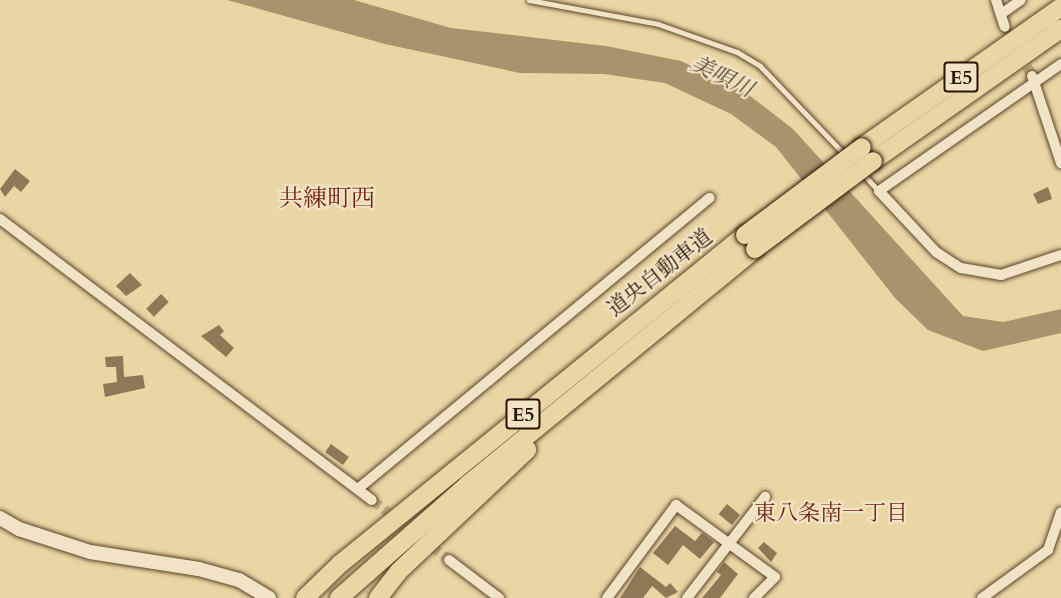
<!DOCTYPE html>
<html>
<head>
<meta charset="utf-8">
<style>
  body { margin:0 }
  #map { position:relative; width:1061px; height:598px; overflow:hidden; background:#e8d6a4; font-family:Cardo,"Noto Serif JP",serif }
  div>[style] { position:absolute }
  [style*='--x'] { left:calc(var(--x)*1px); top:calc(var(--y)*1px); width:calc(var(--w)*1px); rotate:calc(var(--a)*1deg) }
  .water>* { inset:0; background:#a7946c }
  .building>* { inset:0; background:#8c7955; transform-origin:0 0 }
  .street-tunnel>* { height:10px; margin-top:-5px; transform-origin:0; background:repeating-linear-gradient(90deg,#c2af83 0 10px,transparent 0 15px) }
  .roads { filter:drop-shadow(0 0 2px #594429) drop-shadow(0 0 2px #594429) }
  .lane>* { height:5px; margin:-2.5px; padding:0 2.5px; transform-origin:2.5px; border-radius:2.5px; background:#f0e4c4 }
  .street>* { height:10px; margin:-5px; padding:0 5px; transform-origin:5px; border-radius:5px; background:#f0e4c4 }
  .secondary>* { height:14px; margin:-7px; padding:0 7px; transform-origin:7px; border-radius:7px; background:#f0e4c4 }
  .highway>* { height:18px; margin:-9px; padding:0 9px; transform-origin:9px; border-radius:9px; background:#e8d6a4 }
  .bridges { filter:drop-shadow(0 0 2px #291400) drop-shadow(0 0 2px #291400) }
  .highway-bridge>* { height:18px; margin:-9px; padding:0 9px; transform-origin:9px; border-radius:9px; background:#e8d6a4 }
  span { translate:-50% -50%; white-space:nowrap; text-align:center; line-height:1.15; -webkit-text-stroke:4.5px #f0e4c4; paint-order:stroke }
  .shield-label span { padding:2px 4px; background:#f0e4c4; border:2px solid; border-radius:4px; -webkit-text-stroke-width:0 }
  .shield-label { font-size:20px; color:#291400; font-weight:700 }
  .street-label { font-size:21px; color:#291400 }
  .water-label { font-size:22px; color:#5b472b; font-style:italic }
  .neighbourhood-label { font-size:22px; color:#7a1f14 }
  .quarter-label { font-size:24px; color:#7a1f14 }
</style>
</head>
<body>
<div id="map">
  <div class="water">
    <div style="clip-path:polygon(227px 0,354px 0,451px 28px,606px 46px,681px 61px,745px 92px,793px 129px,963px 316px,1003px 322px,1061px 309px,1061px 333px,983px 351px,928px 330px,895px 298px,776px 147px,731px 114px,665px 83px,604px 74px,520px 73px,385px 44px)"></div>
  </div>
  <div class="building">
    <div style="clip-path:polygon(15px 169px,30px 181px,21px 192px,14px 186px,5px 197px,0 189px)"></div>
    <div style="clip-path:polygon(1048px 187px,1052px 199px,1038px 204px,1033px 194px)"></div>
    <div style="clip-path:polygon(130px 273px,142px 285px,126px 296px,116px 286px)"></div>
    <div style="left:161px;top:294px;width:11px;height:21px;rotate:45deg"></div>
    <div style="clip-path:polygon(219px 325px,224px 331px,220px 335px,234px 348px,226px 357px,201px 336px)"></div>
    <div style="clip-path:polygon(123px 356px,124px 377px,143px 375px,145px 388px,105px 397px,103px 384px,117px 382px,116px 367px,106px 367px,105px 357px)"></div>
    <div style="left:331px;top:444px;width:22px;height:10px;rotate:36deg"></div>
    <div style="left:727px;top:504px;width:17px;height:13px;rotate:40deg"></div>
    <div style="clip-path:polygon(675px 526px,695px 541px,702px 533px,714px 542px,700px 559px,683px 545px,668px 565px,653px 553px)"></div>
    <div style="clip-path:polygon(764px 542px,777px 553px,771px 562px,758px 548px)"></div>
    <div style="clip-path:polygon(724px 562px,738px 574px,720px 598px,702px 598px,721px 575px,717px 572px)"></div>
    <div style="clip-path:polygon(640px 567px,666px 587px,670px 583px,678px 592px,666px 598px,652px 586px,643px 598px,620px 598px)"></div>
  </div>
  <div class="street-tunnel">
    <div style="--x:1005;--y:27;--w:56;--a:61.1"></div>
    <div style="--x:372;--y:500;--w:98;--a:37.9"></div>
  </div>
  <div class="roads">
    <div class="lane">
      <div style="--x:529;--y:0;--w:131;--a:10.5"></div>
      <div style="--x:658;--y:24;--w:84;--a:19.5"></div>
      <div style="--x:737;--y:52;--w:27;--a:31"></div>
      <div style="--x:760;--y:66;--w:122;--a:46.3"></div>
      <div style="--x:861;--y:172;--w:26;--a:47"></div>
    </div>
    <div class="street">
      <div style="--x:996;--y:0;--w:28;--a:72"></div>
      <div style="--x:1001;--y:14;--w:24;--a:-35"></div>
      <div style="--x:1061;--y:64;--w:222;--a:145.1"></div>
      <div style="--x:879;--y:191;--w:83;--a:46.9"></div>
      <div style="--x:936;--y:252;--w:30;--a:33"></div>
      <div style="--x:961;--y:268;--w:41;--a:9.9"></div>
      <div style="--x:1001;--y:275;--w:63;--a:-18.4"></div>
      <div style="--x:1032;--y:76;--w:92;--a:71.6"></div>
      <div style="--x:0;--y:219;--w:466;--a:37.1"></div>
      <div style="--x:359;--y:488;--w:455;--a:-39.6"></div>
      <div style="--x:449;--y:560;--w:63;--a:37.2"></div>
      <div style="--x:607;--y:598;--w:116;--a:-53.4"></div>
      <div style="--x:676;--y:505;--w:122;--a:36"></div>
      <div style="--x:775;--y:577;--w:30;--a:135"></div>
      <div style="--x:687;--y:598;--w:128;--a:-52.3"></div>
      <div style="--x:982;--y:598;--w:82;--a:-36"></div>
      <div style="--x:1048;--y:550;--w:40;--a:-71.1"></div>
    </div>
    <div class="secondary">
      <div style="--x:0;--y:518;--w:22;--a:30"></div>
      <div style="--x:19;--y:529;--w:75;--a:17.9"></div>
      <div style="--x:90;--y:552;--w:110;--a:8.9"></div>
      <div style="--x:199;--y:569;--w:41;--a:15.4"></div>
      <div style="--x:239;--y:580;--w:35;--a:31"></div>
    </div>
    <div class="highway">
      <div style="--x:862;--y:147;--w:243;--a:-35.1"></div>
      <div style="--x:873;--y:161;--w:230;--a:-35.1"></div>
      <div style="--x:305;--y:598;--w:49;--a:-44.2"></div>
      <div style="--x:340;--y:564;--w:522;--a:-39.09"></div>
      <div style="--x:339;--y:598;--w:171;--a:-41.4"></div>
      <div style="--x:467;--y:485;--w:372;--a:-39.3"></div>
      <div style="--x:378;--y:598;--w:33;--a:-52"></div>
      <div style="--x:398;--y:572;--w:178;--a:-43.4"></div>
    </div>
  </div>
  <div class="bridges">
    <div class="highway-bridge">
      <div style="--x:745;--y:235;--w:146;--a:-36.9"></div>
      <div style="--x:755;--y:249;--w:147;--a:-36.7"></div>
    </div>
  </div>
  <div class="shield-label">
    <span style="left:961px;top:77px">E5</span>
    <span style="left:523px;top:414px">E5</span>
  </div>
  <div class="street-label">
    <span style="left:660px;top:273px;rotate:-38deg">道央自動車道</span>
  </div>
  <div class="water-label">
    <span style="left:722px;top:77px;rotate:26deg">美唄川</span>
  </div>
  <div class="neighbourhood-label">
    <span style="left:831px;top:514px">東八条南一丁目</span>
  </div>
  <div class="quarter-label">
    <span style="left:327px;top:199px">共練町西</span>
  </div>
</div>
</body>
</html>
